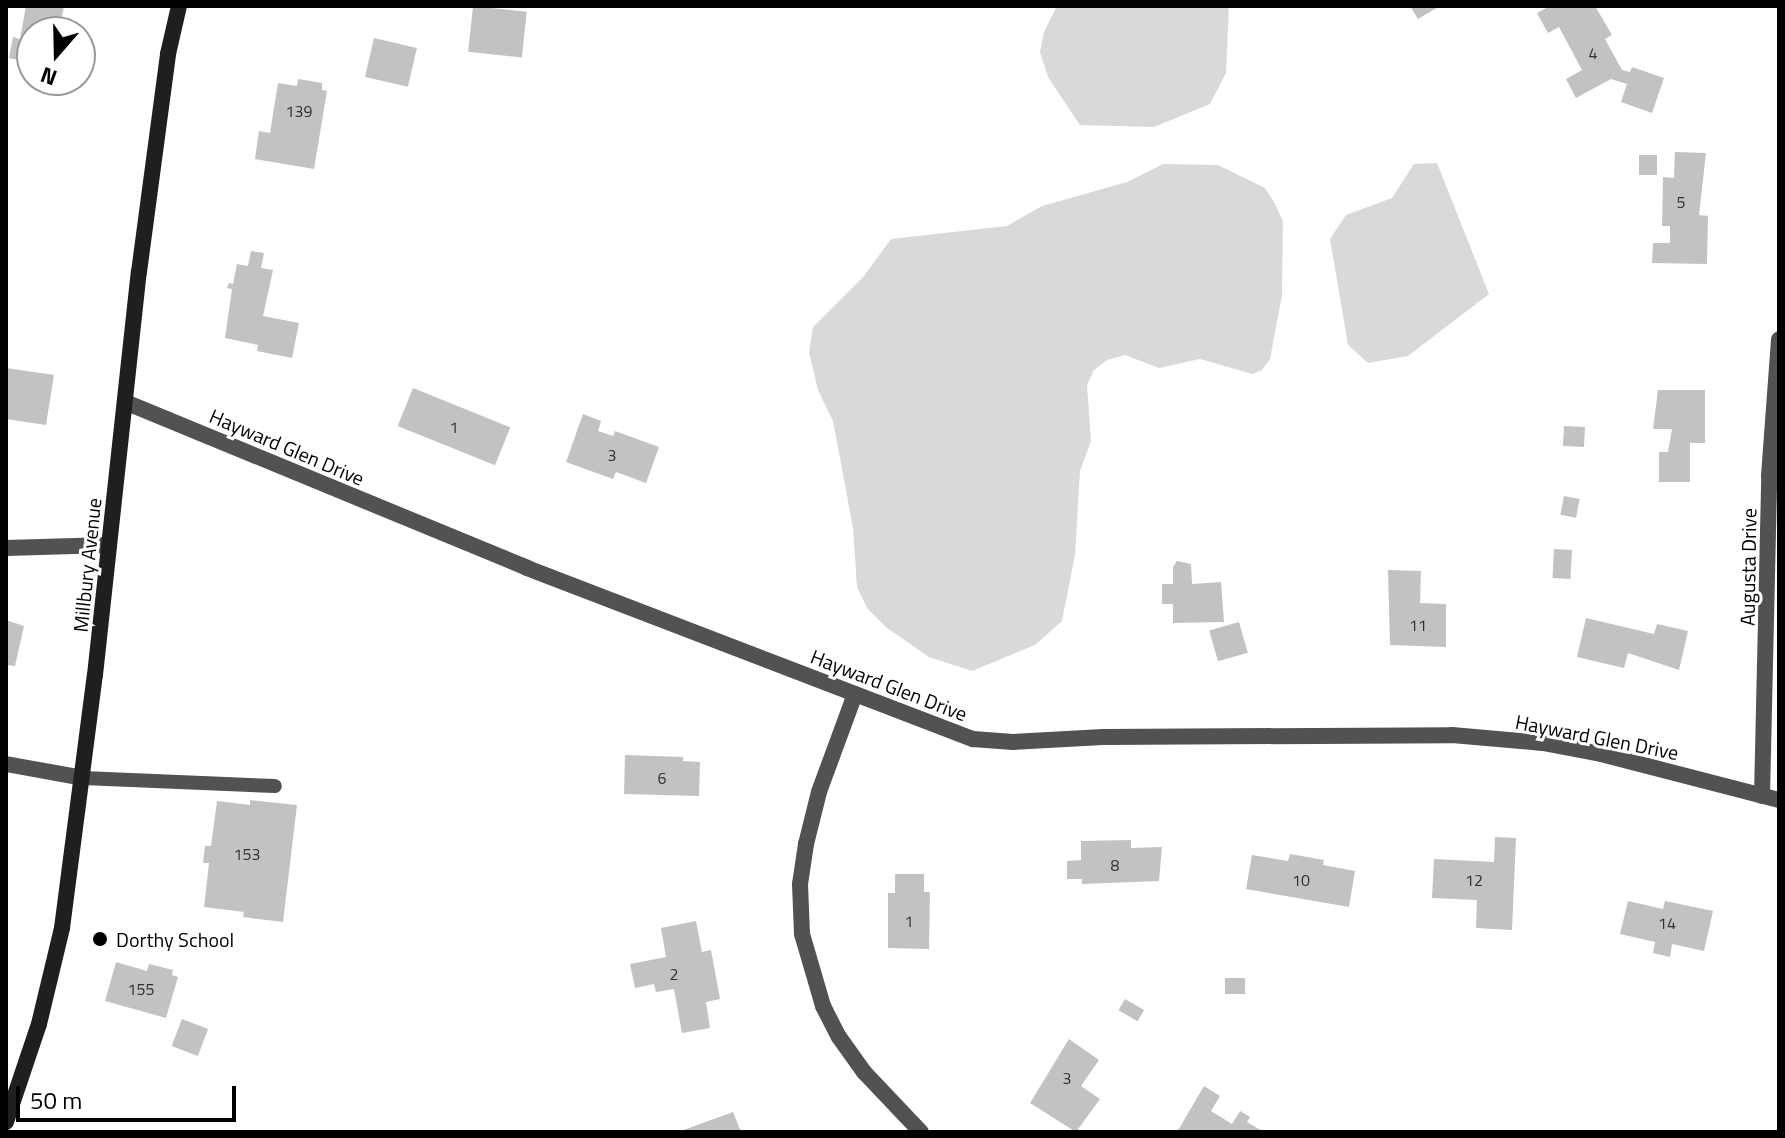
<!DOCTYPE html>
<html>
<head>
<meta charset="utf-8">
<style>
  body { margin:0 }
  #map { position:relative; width:1785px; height:1138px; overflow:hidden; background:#fff; font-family:"Titillium Web",sans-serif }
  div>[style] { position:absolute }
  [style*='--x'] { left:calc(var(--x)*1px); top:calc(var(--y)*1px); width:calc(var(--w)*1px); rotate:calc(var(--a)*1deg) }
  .green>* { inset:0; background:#d9d9d9 }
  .building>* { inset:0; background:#c2c2c2; transform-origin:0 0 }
  .lane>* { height:14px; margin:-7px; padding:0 7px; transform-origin:7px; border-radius:7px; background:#525252 }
  .street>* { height:16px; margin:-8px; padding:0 8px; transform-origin:8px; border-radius:8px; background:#525252 }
  .secondary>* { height:16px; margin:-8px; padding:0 8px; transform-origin:8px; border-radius:8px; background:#1f1f1f }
  .dots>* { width:22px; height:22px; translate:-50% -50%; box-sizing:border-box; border:4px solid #fff; border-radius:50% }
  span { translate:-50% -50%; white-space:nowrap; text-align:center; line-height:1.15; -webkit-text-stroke:6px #fff; paint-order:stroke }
  .number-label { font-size:16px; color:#303030 }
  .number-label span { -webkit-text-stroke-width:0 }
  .street-label { font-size:20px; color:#000 }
  .poi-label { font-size:20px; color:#000 }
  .left { translate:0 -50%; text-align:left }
  .frame { position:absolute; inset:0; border:8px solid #000; pointer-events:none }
  .north { position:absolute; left:16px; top:16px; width:80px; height:80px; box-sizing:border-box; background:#fff; border:2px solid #999; border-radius:50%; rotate:200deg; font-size:22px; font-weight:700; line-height:32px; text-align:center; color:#000 }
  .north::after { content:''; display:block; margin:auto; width:28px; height:36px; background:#000; clip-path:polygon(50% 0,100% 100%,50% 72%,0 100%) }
  .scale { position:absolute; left:16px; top:1086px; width:220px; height:36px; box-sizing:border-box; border:4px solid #000; border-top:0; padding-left:10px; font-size:24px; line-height:28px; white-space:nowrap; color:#000; -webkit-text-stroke:6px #fff; paint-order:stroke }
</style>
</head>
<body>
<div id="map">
  <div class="green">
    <div style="clip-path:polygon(1057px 6px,1229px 6px,1226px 73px,1210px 104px,1154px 127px,1080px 125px,1048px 77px,1040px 52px,1044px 32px)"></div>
    <div style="clip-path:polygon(1437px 163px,1489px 294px,1408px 356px,1368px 363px,1348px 345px,1330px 239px,1346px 215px,1392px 198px,1414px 164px)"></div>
    <div style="clip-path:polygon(1163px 164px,1218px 165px,1265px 188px,1274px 202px,1283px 221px,1282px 295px,1270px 359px,1262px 370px,1252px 374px,1200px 359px,1159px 368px,1125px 355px,1107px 360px,1094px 370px,1087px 385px,1091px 441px,1080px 471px,1075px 555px,1062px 621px,1035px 645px,972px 671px,929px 657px,887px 628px,867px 608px,857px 587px,853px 528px,833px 421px,818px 390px,809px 352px,813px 327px,864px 276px,891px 239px,1007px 226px,1042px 206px,1127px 182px)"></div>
  </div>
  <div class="building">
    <div style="clip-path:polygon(26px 6px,64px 6px,59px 32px,32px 32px,32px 63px,9px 58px,13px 37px,20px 39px)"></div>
    <div style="left:473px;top:6px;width:54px;height:46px;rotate:6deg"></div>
    <div style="clip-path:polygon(1410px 6px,1440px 6px,1418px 19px)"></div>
    <div style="clip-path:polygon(1550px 6px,1595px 6px,1612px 35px,1605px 39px,1622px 70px,1630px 72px,1632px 67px,1664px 78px,1652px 113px,1621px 102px,1627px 84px,1611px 79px,1576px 98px,1566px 79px,1582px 70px,1559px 27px,1548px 33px,1537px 13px)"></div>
    <div style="left:374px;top:38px;width:44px;height:40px;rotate:13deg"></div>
    <div style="clip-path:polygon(298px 79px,322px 83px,322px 90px,327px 91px,314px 169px,255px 159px,259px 131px,270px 133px,278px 83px,297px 86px)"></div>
    <div style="clip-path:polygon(1675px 152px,1706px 153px,1699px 215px,1708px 216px,1707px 264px,1652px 263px,1653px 243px,1670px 243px,1670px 226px,1662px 226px,1663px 177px,1674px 178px)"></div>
    <div style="left:1639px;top:155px;width:18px;height:20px"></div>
    <div style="clip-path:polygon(251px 251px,264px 253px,261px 268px,273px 270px,263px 316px,299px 323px,292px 358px,257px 351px,258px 345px,225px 338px,232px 289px,227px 288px,229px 283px,233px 284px,237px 264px,248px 266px)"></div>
    <div style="clip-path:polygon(6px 368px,54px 375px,46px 425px,6px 419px)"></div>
    <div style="left:413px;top:388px;width:105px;height:41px;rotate:22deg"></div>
    <div style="clip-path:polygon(1658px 390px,1705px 390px,1705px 443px,1690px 443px,1690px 482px,1659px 482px,1659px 452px,1668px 452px,1672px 429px,1653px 429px)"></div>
    <div style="clip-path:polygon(583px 414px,601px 421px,598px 431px,613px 436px,615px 431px,659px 447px,646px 483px,616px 472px,613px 479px,566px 462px)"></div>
    <div style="left:1564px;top:426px;width:21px;height:20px;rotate:3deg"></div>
    <div style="left:1564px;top:496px;width:16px;height:19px;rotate:11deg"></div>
    <div style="left:1554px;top:549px;width:18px;height:29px;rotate:3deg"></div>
    <div style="clip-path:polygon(1177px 561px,1191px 564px,1192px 584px,1221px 582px,1224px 622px,1173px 623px,1173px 604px,1162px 604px,1162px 584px,1173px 584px,1173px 567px)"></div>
    <div style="clip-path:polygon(1388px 570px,1421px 571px,1420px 603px,1446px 604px,1446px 647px,1390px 645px)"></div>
    <div style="clip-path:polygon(1586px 618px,1654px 634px,1657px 624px,1688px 631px,1679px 670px,1628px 653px,1624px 668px,1577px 657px)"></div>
    <div style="clip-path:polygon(6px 620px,24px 626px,15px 666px,6px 665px)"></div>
    <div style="left:1239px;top:622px;width:32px;height:31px;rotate:74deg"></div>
    <div style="clip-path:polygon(625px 755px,683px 757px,683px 761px,700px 762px,699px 796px,624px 794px)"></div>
    <div style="clip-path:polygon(250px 800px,297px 805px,283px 922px,243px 917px,244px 912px,204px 907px,209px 863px,203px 863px,205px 846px,211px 846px,217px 801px,250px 805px)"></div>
    <div style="clip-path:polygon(1495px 837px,1516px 838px,1512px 930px,1476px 928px,1477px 900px,1432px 898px,1434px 859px,1494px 862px)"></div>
    <div style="clip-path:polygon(1131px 840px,1131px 848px,1162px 847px,1159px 881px,1082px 884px,1082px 879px,1067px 879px,1067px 861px,1081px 860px,1081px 841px)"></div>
    <div style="clip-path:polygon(1290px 854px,1324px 860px,1323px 865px,1355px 871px,1349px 907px,1246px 889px,1252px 855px,1288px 861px)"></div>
    <div style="clip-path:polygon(895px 874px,924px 874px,924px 892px,930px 892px,929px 949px,888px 948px,888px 893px,895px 893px)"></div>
    <div style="clip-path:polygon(1628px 901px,1663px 909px,1665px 901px,1713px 911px,1704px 951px,1672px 944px,1670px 957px,1653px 953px,1655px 942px,1620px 934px)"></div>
    <div style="clip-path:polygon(696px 921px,702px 952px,711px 950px,720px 999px,706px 1002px,710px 1028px,682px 1033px,674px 989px,656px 992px,654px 984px,635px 988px,630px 964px,666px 957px,661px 928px)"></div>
    <div style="clip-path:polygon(116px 962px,147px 971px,149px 964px,173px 970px,172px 975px,178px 977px,166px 1018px,105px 1001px)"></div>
    <div style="left:1225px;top:978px;width:20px;height:16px"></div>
    <div style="left:1125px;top:999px;width:22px;height:13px;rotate:30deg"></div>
    <div style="left:182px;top:1019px;width:28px;height:29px;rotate:21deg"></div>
    <div style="clip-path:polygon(1069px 1039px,1099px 1060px,1081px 1086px,1100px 1099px,1076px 1132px,1030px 1103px)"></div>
    <div style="clip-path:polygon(1204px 1086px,1220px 1096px,1211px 1111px,1232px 1124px,1240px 1111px,1250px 1117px,1247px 1122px,1264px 1132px,1177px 1132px)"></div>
    <div style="clip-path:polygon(733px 1112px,741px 1132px,678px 1132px)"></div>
  </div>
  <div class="lane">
    <div style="--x:83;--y:778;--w:192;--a:2.4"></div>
  </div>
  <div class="street">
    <div style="--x:125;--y:402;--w:435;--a:22.4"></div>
    <div style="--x:527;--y:568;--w:478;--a:21"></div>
    <div style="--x:973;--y:739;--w:40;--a:4.3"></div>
    <div style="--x:1013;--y:742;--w:90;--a:-3.2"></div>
    <div style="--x:1103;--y:737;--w:349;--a:-0.3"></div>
    <div style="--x:1452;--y:735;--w:91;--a:5"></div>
    <div style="--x:1543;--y:743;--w:59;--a:10.7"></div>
    <div style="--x:1601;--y:754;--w:184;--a:14.5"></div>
    <div style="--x:6;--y:548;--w:103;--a:-1.7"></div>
    <div style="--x:855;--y:694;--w:104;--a:110.2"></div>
    <div style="--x:819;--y:792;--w:54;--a:104"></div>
    <div style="--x:806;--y:844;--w:40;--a:98.5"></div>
    <div style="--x:800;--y:884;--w:50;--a:87.7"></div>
    <div style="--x:802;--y:934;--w:75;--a:73.7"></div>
    <div style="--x:823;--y:1006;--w:35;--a:63"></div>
    <div style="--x:839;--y:1037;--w:43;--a:54.5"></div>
    <div style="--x:864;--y:1072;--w:83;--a:46.5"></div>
    <div style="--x:6;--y:764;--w:78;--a:10.3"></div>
    <div style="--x:1762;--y:796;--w:320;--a:-88.7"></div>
    <div style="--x:1769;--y:476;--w:137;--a:-85.8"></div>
  </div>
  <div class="secondary">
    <div style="--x:6;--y:1122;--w:103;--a:-71.4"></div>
    <div style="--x:39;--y:1024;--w:99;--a:-76.5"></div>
    <div style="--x:62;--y:928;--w:255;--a:-82.6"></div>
    <div style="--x:95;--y:675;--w:405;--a:-83.8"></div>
    <div style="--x:139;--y:272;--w:220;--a:-82.4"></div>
    <div style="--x:168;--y:54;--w:49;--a:-77.1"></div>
  </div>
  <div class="dots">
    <div style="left:100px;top:939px;background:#000"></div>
  </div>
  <div class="number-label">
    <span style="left:1593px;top:53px">4</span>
    <span style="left:299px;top:111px">139</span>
    <span style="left:1681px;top:202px">5</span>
    <span style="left:454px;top:427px">1</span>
    <span style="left:612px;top:455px">3</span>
    <span style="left:1418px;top:625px">11</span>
    <span style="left:662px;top:778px">6</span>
    <span style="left:247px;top:854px">153</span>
    <span style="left:1115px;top:865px">8</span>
    <span style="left:1301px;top:880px">10</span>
    <span style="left:1474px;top:880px">12</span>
    <span style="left:909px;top:921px">1</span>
    <span style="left:1667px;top:923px">14</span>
    <span style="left:674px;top:974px">2</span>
    <span style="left:141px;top:989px">155</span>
    <span style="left:1067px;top:1078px">3</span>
  </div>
  <div class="street-label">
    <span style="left:287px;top:447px;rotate:23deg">Hayward Glen Drive</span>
    <span style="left:87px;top:565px;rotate:-84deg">Millbury Avenue</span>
    <span style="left:1748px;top:567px;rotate:-89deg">Augusta Drive</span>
    <span style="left:889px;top:685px;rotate:21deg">Hayward Glen Drive</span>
    <span style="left:1597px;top:737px;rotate:11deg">Hayward Glen Drive</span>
  </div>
  <div class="poi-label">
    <span class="left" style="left:116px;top:939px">Dorthy School</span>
  </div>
  <div class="frame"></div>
  <div class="north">N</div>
  <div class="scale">50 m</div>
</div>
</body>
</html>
